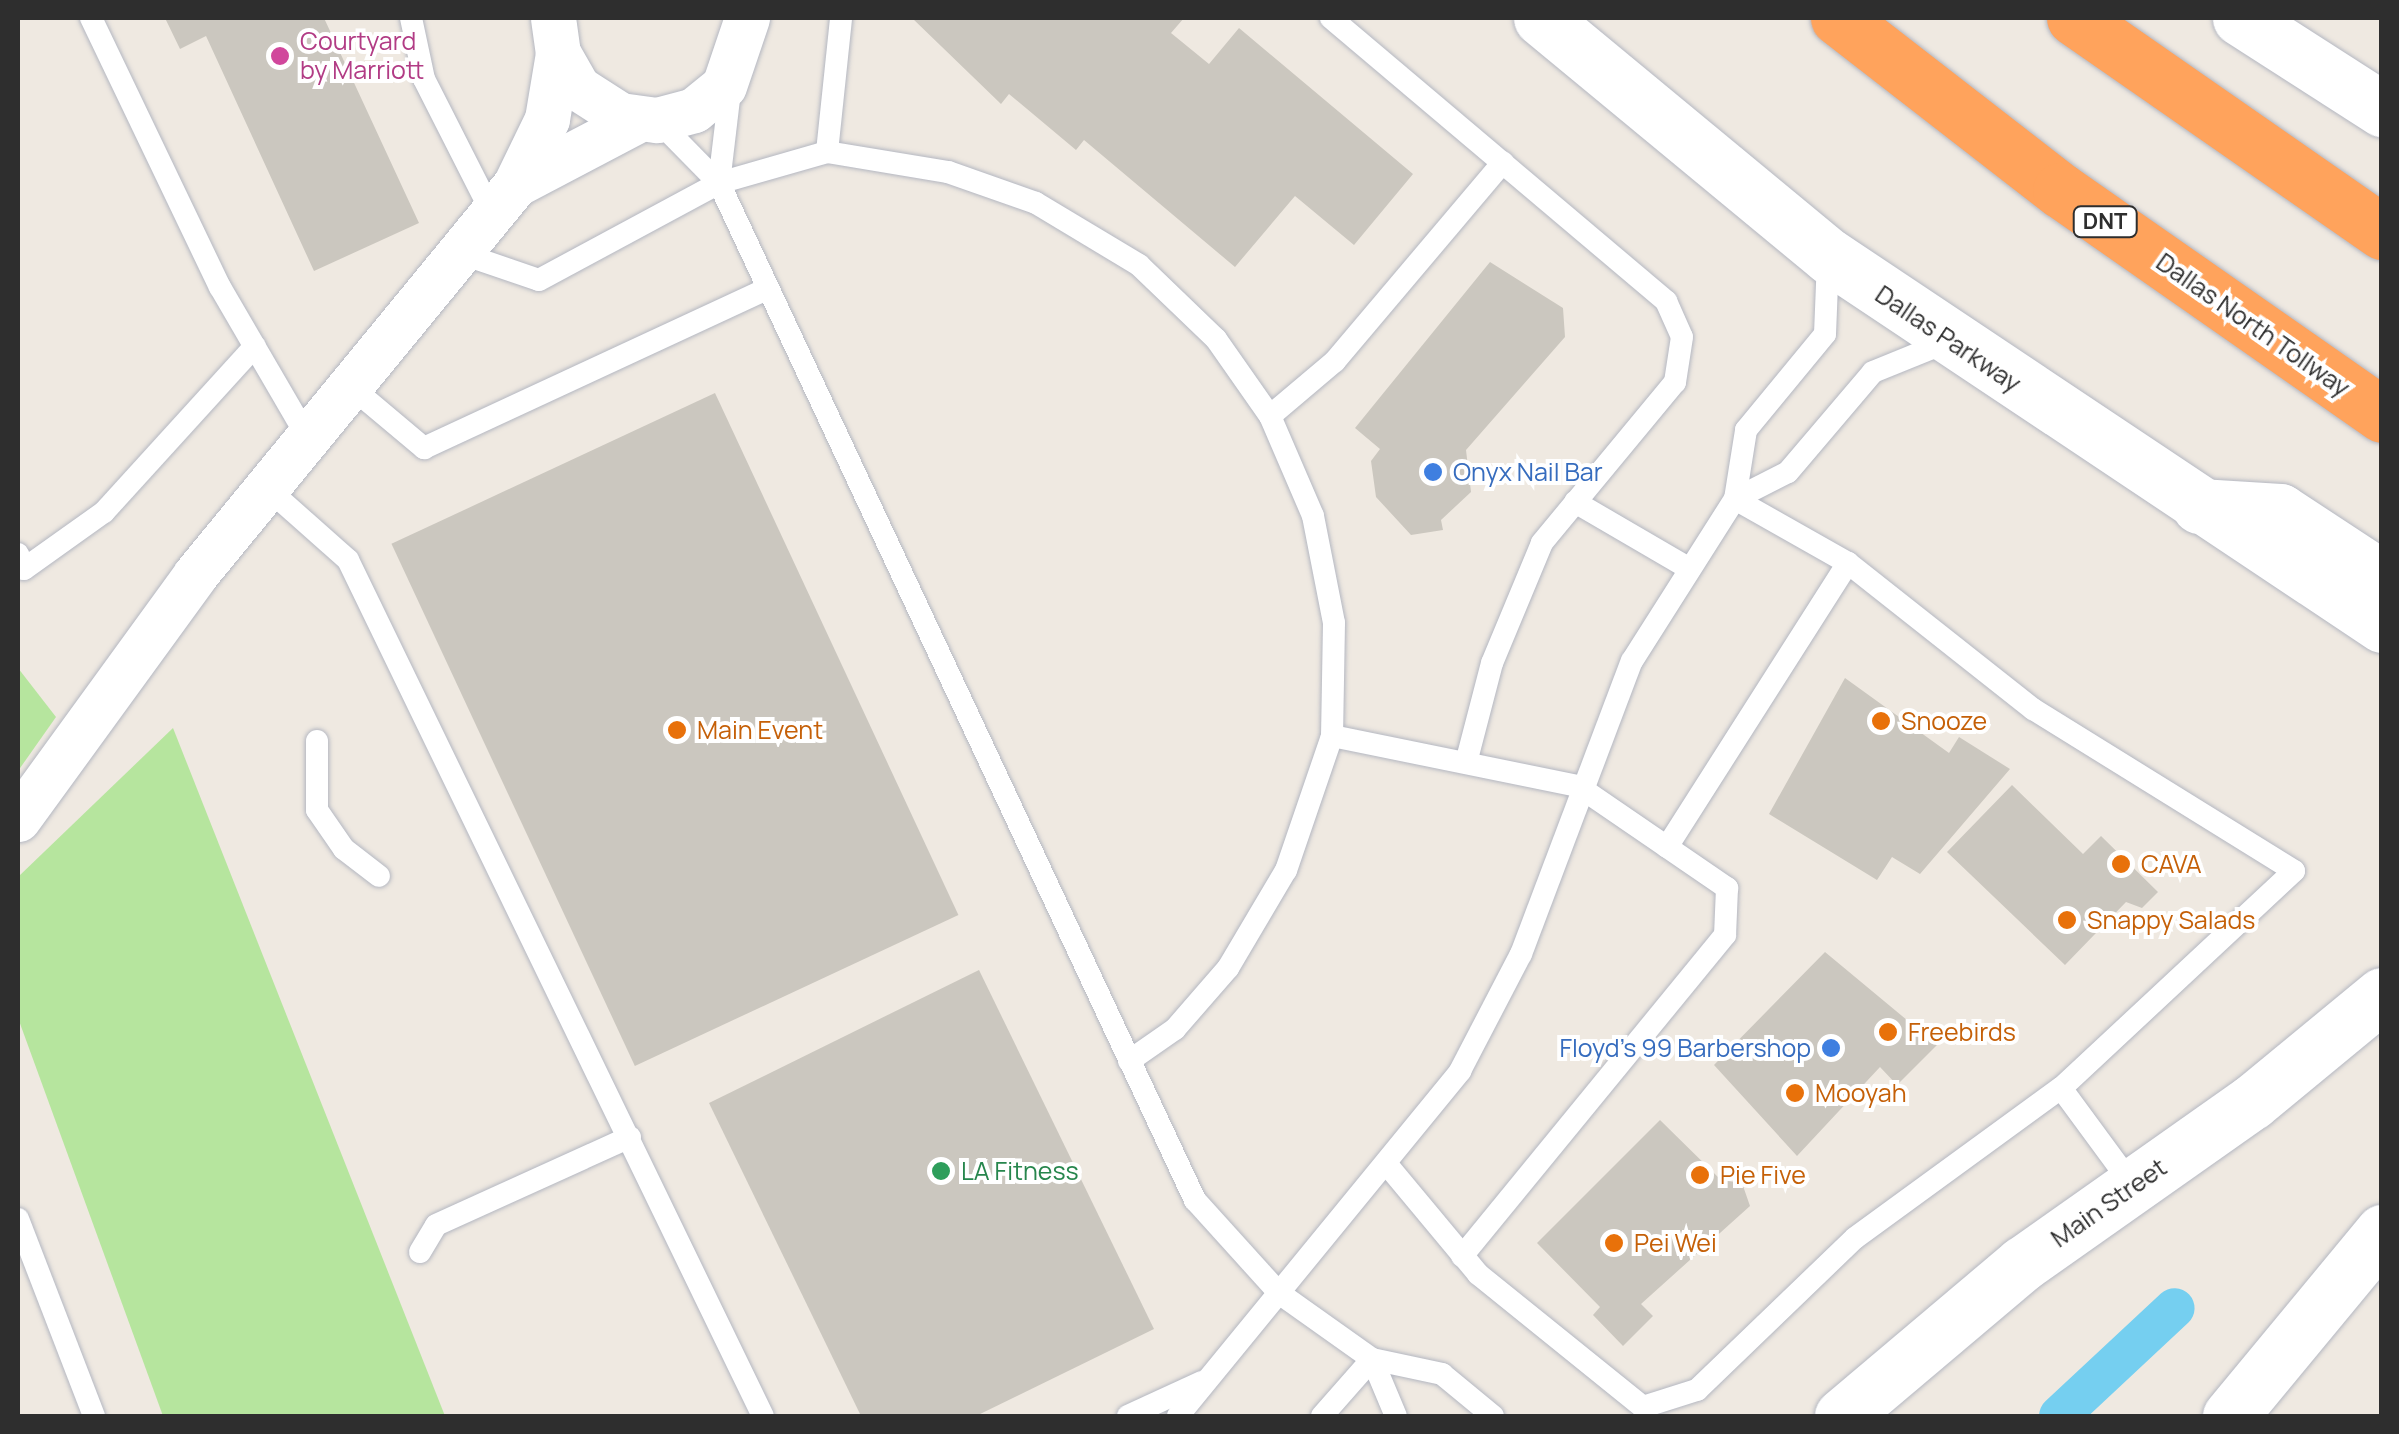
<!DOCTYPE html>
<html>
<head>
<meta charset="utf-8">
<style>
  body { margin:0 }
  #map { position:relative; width:2399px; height:1434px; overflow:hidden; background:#efe9e1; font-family:Manrope,sans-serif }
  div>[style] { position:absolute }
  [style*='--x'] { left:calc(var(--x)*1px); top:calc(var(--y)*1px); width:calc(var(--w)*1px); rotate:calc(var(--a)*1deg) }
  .green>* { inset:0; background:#b6e59e }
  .canal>* { height:40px; margin:-20px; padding:0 20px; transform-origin:20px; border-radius:20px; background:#75cff0 }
  .building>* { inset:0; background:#cbc7bf; transform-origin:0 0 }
  .roads { filter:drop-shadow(0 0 2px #b4b7c1) drop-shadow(0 0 2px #b4b7c1) }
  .lane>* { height:22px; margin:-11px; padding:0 11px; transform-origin:11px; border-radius:11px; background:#fff }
  .street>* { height:45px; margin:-22.5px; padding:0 22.5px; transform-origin:22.5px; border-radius:22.5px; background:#fff }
  .secondary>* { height:55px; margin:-27.5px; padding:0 27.5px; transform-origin:27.5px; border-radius:27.5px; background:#fff }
  .highway>* { height:55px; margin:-27.5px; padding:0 27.5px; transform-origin:27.5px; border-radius:27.5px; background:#ffa35c }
  .dots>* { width:28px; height:28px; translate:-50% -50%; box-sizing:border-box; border:5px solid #fff; border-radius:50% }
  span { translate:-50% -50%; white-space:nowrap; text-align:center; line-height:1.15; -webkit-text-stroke:8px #fff; paint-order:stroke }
  .shield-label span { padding:2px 8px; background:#fff; border:2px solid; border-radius:8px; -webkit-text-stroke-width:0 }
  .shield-label { font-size:22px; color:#2e2e2e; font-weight:700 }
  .hotel-label { font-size:25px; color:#b23c85 }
  .left { translate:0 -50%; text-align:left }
  .street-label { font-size:25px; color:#2e2e2e }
  .shop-label { font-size:25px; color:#366cbe }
  .right { translate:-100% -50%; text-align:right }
  .food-label { font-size:25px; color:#c56008 }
  .leisure-label { font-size:25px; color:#27864d }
  .frame { position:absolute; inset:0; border:20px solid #2e2e2e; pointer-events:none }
</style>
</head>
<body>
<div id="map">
  <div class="green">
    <div style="clip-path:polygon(18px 668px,56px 717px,18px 771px)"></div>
    <div style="clip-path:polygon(173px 728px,445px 1416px,163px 1416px,18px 1018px,18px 877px)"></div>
  </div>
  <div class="canal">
    <div style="--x:2059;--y:1416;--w:158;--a:-43"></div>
  </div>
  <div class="building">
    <div style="clip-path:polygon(165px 18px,324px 18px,419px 223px,314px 271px,206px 36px,180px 49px)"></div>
    <div style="clip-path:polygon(912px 18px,1184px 18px,1171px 33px,1209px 64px,1239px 28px,1413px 174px,1354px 245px,1295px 196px,1235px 267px,1084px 140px,1076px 150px,1009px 94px,1001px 104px)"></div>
    <div style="clip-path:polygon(1490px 262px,1563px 308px,1565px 337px,1466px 450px,1471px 492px,1441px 520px,1443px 530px,1411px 535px,1376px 497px,1371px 461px,1380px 449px,1355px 428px)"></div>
    <div style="left:715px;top:393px;width:576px;height:357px;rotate:65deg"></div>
    <div style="clip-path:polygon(1845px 678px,1949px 753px,1959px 737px,2010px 769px,1920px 874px,1892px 857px,1877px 880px,1769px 814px)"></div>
    <div style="clip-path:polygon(2012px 785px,2083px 854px,2101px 836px,2158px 892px,2142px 908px,2126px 902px,2065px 965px,1947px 852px)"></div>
    <div style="clip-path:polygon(1825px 952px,1937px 1045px,1897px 1085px,1880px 1067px,1797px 1156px,1714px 1065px)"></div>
    <div style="clip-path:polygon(979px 970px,1154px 1329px,976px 1416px,861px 1416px,709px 1103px)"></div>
    <div style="clip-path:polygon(1660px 1120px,1721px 1180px,1742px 1183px,1750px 1206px,1641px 1304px,1653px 1316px,1623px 1346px,1593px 1315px,1600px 1307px,1537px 1243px)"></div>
  </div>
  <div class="roads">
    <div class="lane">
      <div style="--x:91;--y:18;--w:298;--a:64.4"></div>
      <div style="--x:220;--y:287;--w:175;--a:59.8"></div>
      <div style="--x:411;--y:18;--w:62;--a:78"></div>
      <div style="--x:424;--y:79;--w:150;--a:63.1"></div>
      <div style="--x:1331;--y:18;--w:439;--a:40.2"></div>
      <div style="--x:1666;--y:301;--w:39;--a:66"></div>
      <div style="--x:1682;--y:337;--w:46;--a:98.8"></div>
      <div style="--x:1675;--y:382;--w:209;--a:129.6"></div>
      <div style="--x:1542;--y:543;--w:130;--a:112.6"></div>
      <div style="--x:1492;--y:663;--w:103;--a:104.6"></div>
      <div style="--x:657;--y:120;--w:88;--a:45.5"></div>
      <div style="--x:719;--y:183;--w:1123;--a:64.92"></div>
      <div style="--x:1195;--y:1200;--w:125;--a:47.9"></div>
      <div style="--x:1279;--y:1293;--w:114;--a:35.4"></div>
      <div style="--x:1372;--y:1359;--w:72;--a:12.1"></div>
      <div style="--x:1442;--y:1374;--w:66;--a:39.5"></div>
      <div style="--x:827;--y:152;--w:135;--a:-84"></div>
      <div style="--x:719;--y:183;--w:102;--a:-83.2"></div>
      <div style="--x:460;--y:253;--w:83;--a:18.9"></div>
      <div style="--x:539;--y:280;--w:204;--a:-28.3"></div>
      <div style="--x:719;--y:183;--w:112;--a:-16"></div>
      <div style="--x:827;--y:152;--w:123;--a:9.4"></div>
      <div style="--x:948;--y:172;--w:93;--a:19.4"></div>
      <div style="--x:1036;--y:203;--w:120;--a:31"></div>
      <div style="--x:1139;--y:265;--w:107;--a:43.9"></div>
      <div style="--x:1216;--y:339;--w:94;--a:55"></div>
      <div style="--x:1270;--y:416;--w:109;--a:66.7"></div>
      <div style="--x:1313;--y:516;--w:109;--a:78.9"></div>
      <div style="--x:1334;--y:623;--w:113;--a:91"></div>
      <div style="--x:1332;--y:736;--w:142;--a:108.9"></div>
      <div style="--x:1286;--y:870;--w:114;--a:120.6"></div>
      <div style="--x:1228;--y:968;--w:81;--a:131"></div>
      <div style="--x:1175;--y:1029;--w:56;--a:145.2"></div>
      <div style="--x:350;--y:386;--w:97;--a:40"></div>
      <div style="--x:424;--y:448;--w:379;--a:-24.9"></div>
      <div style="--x:1270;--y:416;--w:85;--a:-40.2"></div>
      <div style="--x:1335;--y:361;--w:260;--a:-49.8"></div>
      <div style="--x:267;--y:488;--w:108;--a:41.6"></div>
      <div style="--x:348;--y:560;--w:951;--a:64.14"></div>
      <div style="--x:1735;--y:499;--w:59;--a:-27"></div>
      <div style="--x:1788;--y:472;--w:131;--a:-49.6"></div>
      <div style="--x:1873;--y:372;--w:80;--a:-22.1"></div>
      <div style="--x:1575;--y:502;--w:133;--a:30.2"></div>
      <div style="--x:18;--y:554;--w:16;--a:68"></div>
      <div style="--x:24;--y:569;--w:98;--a:-35.5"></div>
      <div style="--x:104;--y:512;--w:224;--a:-47.7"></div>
      <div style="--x:1848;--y:563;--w:236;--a:38.3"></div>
      <div style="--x:2033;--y:709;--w:307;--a:31.8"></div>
      <div style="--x:2294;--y:871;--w:318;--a:137"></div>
      <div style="--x:1332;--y:736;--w:251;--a:11.5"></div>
      <div style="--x:1578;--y:786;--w:181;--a:34.4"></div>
      <div style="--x:1727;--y:888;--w:47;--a:92.4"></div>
      <div style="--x:1725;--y:935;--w:415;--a:129.3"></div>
      <div style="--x:317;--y:741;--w:69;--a:90"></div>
      <div style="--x:317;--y:810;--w:47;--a:55.3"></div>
      <div style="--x:344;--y:849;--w:44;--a:37.6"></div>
      <div style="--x:1667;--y:847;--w:337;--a:-57.5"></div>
      <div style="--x:1848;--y:563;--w:130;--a:-150.5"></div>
      <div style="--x:1389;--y:1167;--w:139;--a:50.2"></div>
      <div style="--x:1478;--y:1274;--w:212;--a:38.9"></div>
      <div style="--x:1643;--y:1407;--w:57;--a:-17.5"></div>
      <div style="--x:1697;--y:1390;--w:219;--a:-43.9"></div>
      <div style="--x:1855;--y:1238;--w:255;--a:-36.1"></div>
      <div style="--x:2061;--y:1088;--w:122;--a:53.7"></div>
      <div style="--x:18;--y:1219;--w:211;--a:68.9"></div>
      <div style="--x:420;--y:1252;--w:31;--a:-59"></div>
      <div style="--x:436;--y:1225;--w:213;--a:-24.4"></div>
      <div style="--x:1372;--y:1359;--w:62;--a:67.2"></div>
      <div style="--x:1128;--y:1416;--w:81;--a:-24.7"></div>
      <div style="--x:1178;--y:1416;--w:446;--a:-50.7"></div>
      <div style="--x:1460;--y:1071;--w:132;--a:-62.5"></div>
      <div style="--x:1521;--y:954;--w:313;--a:-69.3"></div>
      <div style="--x:1632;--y:661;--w:192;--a:-57.6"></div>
      <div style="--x:1735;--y:499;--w:70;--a:-80.9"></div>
      <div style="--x:1746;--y:430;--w:124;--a:-50.5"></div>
      <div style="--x:1825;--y:334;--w:74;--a:-87.7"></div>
      <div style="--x:1322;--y:1416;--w:76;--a:-48.7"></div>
    </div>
    <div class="street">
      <div style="--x:553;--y:18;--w:35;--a:82"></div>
      <div style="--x:558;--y:53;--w:40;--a:60.3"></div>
      <div style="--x:578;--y:88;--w:50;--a:32.7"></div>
      <div style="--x:620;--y:115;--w:37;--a:8"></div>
      <div style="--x:657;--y:120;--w:38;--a:-15"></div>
      <div style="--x:694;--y:110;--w:38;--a:-39"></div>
      <div style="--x:724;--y:86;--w:72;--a:-71.3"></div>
      <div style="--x:516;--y:184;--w:138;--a:-27.7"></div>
      <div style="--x:18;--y:819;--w:301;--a:-54"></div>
      <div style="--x:195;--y:575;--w:504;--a:-50.63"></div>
      <div style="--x:515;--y:185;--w:73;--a:-64.1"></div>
      <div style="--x:547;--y:119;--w:67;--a:-80.5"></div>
    </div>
    <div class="secondary">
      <div style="--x:1541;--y:18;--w:374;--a:39.6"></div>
      <div style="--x:1829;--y:256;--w:665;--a:33.71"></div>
      <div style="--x:2240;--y:18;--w:169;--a:32.7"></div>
      <div style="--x:2199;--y:506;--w:81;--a:3.5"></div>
      <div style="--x:2280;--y:511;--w:122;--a:33.3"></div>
      <div style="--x:1842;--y:1416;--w:236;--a:-40.2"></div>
      <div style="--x:2022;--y:1264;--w:281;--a:-35.2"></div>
      <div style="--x:2252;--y:1102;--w:168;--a:-39.5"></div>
      <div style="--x:2230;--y:1416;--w:239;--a:-50.4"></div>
    </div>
    <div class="highway">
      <div style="--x:1838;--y:18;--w:281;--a:37.8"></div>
      <div style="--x:2060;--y:190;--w:393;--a:34.9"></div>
      <div style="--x:2074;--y:18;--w:375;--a:34.8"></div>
    </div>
  </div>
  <div class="dots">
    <div style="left:280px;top:56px;background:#d1479c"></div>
    <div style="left:1433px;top:472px;background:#3f7fe0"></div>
    <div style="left:1881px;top:721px;background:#e8710a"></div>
    <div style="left:677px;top:730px;background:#e8710a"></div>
    <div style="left:2121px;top:864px;background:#e8710a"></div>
    <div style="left:2067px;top:920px;background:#e8710a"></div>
    <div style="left:1888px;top:1032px;background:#e8710a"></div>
    <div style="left:1831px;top:1048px;background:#3f7fe0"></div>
    <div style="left:1795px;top:1093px;background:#e8710a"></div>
    <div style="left:941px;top:1171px;background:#2e9e5b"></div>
    <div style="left:1700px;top:1175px;background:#e8710a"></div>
    <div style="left:1614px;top:1243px;background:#e8710a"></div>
  </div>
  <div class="shield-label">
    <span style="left:2105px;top:222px">DNT</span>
  </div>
  <div class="hotel-label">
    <span class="left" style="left:300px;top:56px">Courtyard<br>by Marriott</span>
  </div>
  <div class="street-label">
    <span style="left:2253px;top:325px;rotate:35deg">Dallas North Tollway</span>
    <span style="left:1948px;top:339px;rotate:34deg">Dallas Parkway</span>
    <span style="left:2109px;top:1203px;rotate:-35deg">Main Street</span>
  </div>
  <div class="shop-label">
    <span class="left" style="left:1453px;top:472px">Onyx Nail Bar</span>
    <span class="right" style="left:1811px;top:1048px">Floyd’s 99 Barbershop</span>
  </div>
  <div class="food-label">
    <span class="left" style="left:1901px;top:721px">Snooze</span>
    <span class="left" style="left:697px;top:730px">Main Event</span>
    <span class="left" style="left:2141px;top:864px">CAVA</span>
    <span class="left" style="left:2087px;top:920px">Snappy Salads</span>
    <span class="left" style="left:1908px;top:1032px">Freebirds</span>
    <span class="left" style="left:1815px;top:1093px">Mooyah</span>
    <span class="left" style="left:1720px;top:1175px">Pie Five</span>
    <span class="left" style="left:1634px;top:1243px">Pei Wei</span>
  </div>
  <div class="leisure-label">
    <span class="left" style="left:961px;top:1171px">LA Fitness</span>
  </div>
  <div class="frame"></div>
</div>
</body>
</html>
